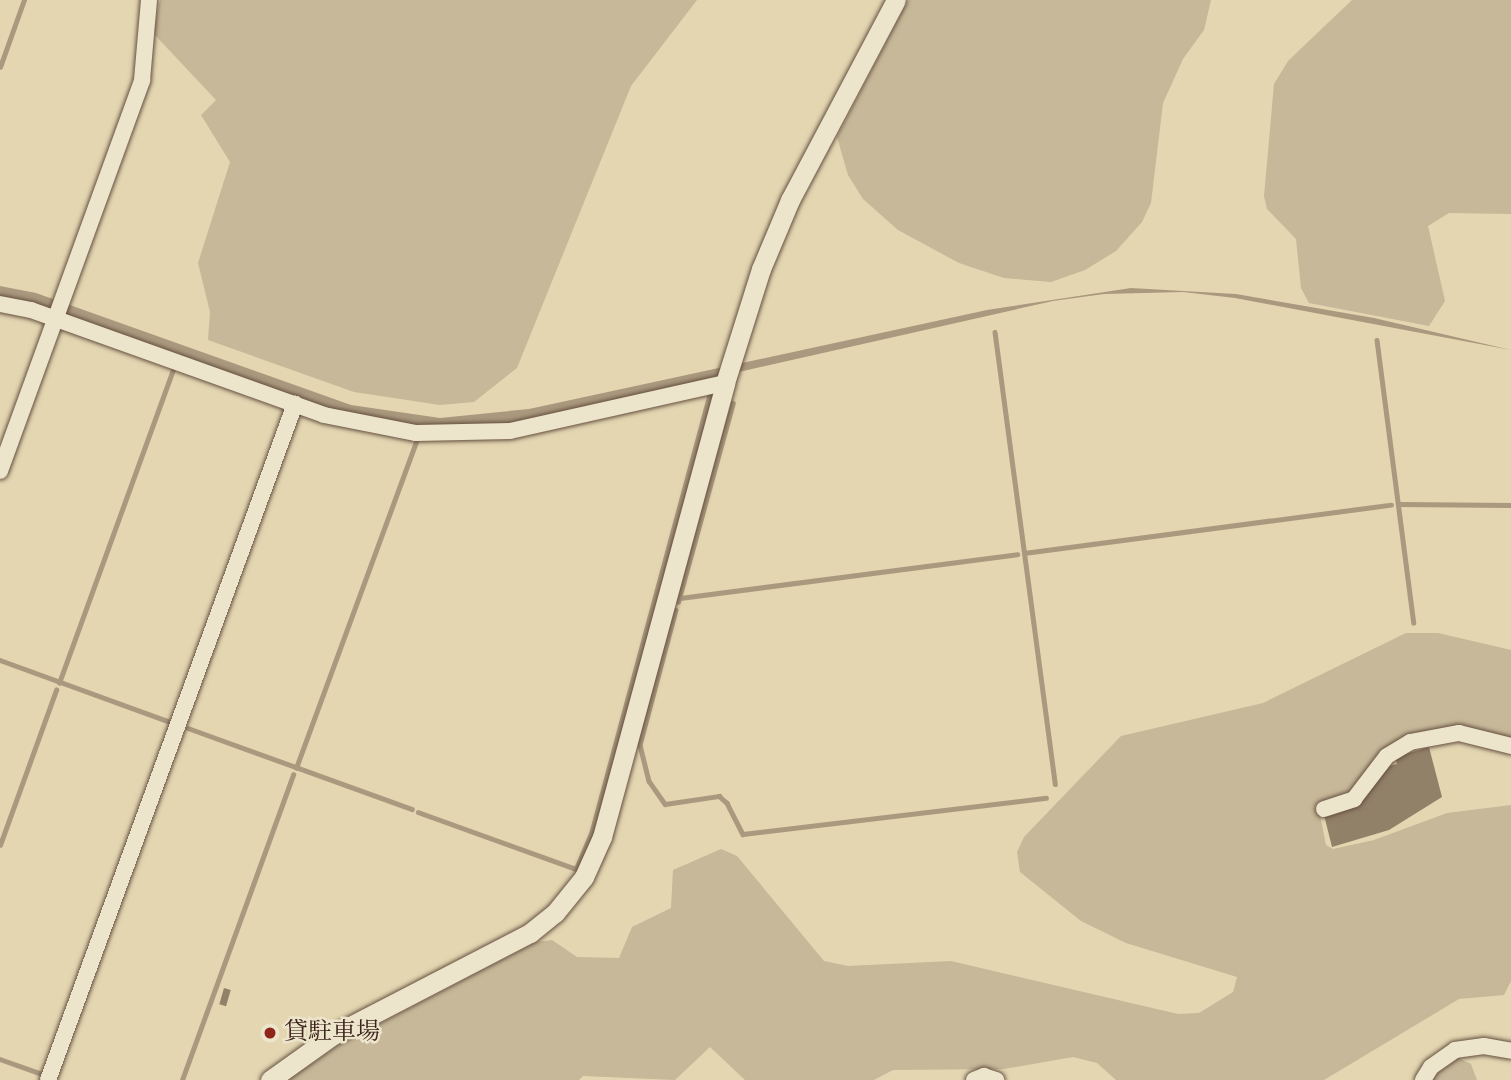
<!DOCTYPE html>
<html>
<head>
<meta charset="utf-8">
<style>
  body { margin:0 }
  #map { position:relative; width:1511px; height:1080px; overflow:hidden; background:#e3d6b1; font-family:"IM FELL English","Noto Serif JP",serif }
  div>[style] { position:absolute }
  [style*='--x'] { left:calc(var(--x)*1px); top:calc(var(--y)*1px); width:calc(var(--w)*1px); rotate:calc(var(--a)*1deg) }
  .green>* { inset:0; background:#c6b898 }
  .water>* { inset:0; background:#aa997e }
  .stream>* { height:4.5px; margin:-2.25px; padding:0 2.25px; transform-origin:2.25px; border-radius:2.25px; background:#aa997e }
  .building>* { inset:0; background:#928169; transform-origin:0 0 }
  .roads { filter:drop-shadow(0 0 2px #655040) drop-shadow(0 0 2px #655040) }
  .minor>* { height:16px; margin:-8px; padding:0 8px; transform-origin:8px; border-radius:8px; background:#ede4cc }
  .tertiary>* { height:19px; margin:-9.5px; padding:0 9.5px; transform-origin:9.5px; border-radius:9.5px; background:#ede4cc }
  .dots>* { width:19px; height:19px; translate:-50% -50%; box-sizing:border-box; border:4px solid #ede4cc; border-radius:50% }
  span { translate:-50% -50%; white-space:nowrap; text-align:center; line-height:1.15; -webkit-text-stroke:5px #ede4cc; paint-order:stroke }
  .poi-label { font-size:24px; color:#3b241b }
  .left { translate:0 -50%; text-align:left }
</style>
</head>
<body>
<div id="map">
  <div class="green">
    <div style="clip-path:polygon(160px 0,697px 0,631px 86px,517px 368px,474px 402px,440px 405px,354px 392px,208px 340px,210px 312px,198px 263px,230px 162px,201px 115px,216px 100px,153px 33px)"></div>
    <div style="clip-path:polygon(908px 0,1211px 0,1204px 30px,1183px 59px,1163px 103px,1151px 203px,1142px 222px,1116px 251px,1085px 270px,1051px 282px,1004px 278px,959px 263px,898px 230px,863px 199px,848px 175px,837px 137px)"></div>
    <div style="clip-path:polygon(1352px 0,1511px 0,1511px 214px,1449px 213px,1428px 226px,1445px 301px,1429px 326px,1309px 303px,1301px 288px,1296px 239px,1267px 209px,1264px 196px,1274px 84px,1288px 61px)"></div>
    <div style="clip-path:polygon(1406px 633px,1438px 633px,1511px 650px,1511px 741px,1422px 733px,1351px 796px,1319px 810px,1326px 845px,1333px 849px,1374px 840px,1447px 813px,1511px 805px,1511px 981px,1504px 995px,1459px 999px,1324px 1080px,1116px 1080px,1097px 1063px,1073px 1057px,1004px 1069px,893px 1070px,874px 1080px,745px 1080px,710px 1047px,675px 1080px,583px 1076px,579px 1080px,287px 1080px,339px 1045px,536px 942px,552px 940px,577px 957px,619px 958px,632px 927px,671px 908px,673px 870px,721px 849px,737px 856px,824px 961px,848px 966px,951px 961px,1178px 1014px,1199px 1013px,1233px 992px,1237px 977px,1126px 943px,1081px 921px,1020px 872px,1017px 852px,1024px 837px,1121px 736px,1263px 703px)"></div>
    <div style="clip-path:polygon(1456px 1057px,1471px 1064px,1477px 1080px,1430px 1080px)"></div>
  </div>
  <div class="water">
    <div style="clip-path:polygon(0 286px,36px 293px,351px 405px,440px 418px,529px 409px,987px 310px,1131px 288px,1236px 294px,1374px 318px,1511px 350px,1235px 298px,1183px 292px,1104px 294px,1053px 301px,509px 424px,416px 427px,348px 415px,0 297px)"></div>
  </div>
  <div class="stream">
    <div style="--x:0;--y:67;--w:71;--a:-70.3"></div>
    <div style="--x:995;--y:332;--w:456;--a:82.4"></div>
    <div style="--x:1377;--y:340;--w:285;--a:82.6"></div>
    <div style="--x:1398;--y:504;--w:113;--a:0.5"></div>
    <div style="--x:1024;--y:553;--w:370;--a:-7.5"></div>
    <div style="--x:680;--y:598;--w:340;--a:-7.4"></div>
    <div style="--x:678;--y:602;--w:206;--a:-74.6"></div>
    <div style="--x:676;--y:610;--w:140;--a:104.9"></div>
    <div style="--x:640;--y:745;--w:37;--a:76"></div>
    <div style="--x:649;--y:781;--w:28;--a:55"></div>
    <div style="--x:665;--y:804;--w:55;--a:-8.4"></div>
    <div style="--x:719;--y:796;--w:11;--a:41"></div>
    <div style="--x:727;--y:803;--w:35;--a:63"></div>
    <div style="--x:743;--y:834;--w:305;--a:-6.8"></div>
    <div style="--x:0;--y:660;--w:179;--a:20"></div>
    <div style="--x:59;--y:683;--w:333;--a:-70"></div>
    <div style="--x:188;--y:728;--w:238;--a:19.9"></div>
    <div style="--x:296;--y:768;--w:348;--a:-69.8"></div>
    <div style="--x:418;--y:812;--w:168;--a:19.8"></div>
    <div style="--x:576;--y:869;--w:38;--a:-67"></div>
    <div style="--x:591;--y:834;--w:457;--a:-74.9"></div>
    <div style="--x:0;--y:845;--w:165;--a:-70.1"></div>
    <div style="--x:0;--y:1059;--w:41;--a:19.7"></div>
    <div style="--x:182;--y:1080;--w:325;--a:-70"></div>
  </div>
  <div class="building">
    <div style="clip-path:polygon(1429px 747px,1442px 797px,1389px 830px,1332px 847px,1324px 815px,1384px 767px,1397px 764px,1395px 757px)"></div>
    <div style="left:224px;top:988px;width:7px;height:17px;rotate:16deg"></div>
  </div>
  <div class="roads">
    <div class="minor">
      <div style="--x:0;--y:304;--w:32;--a:11"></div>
      <div style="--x:31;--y:310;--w:311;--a:19.7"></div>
      <div style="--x:324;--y:415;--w:94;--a:11.1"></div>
      <div style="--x:416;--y:433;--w:94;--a:-1.2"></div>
      <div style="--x:510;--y:431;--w:220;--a:-12.6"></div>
      <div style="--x:0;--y:471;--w:416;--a:-70"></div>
      <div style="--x:142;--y:80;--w:80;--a:-85"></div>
      <div style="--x:1324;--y:809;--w:32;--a:-18"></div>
      <div style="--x:1354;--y:799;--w:54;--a:-52.5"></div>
      <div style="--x:1387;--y:756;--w:27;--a:-31"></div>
      <div style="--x:1410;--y:742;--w:50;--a:-10.4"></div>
      <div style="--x:1459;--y:733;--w:54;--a:14"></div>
      <div style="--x:48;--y:1080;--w:720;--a:-69.93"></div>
      <div style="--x:974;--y:1080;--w:11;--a:-22"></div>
      <div style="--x:984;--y:1076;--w:13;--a:18"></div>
      <div style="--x:1423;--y:1080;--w:15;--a:-58"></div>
      <div style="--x:1431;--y:1067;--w:29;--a:-35"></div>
      <div style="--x:1455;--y:1050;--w:29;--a:-8"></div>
      <div style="--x:1484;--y:1046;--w:27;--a:10"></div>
    </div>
    <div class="tertiary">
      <div style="--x:270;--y:1080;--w:77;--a:-35.5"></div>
      <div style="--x:333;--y:1035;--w:222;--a:-27.4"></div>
      <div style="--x:530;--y:933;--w:32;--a:-39"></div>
      <div style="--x:555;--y:913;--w:46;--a:-51.1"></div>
      <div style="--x:584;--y:877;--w:44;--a:-65.8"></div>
      <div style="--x:602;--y:837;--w:470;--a:-74.8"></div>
      <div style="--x:725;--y:383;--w:120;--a:-72.5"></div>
      <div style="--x:761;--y:269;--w:75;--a:-67.2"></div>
      <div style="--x:790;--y:200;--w:226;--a:-62.1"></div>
    </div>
  </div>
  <div class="dots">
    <div style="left:270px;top:1033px;background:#8f2418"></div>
  </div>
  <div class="poi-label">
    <span class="left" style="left:284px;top:1033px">貸駐車場</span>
  </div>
</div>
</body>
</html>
